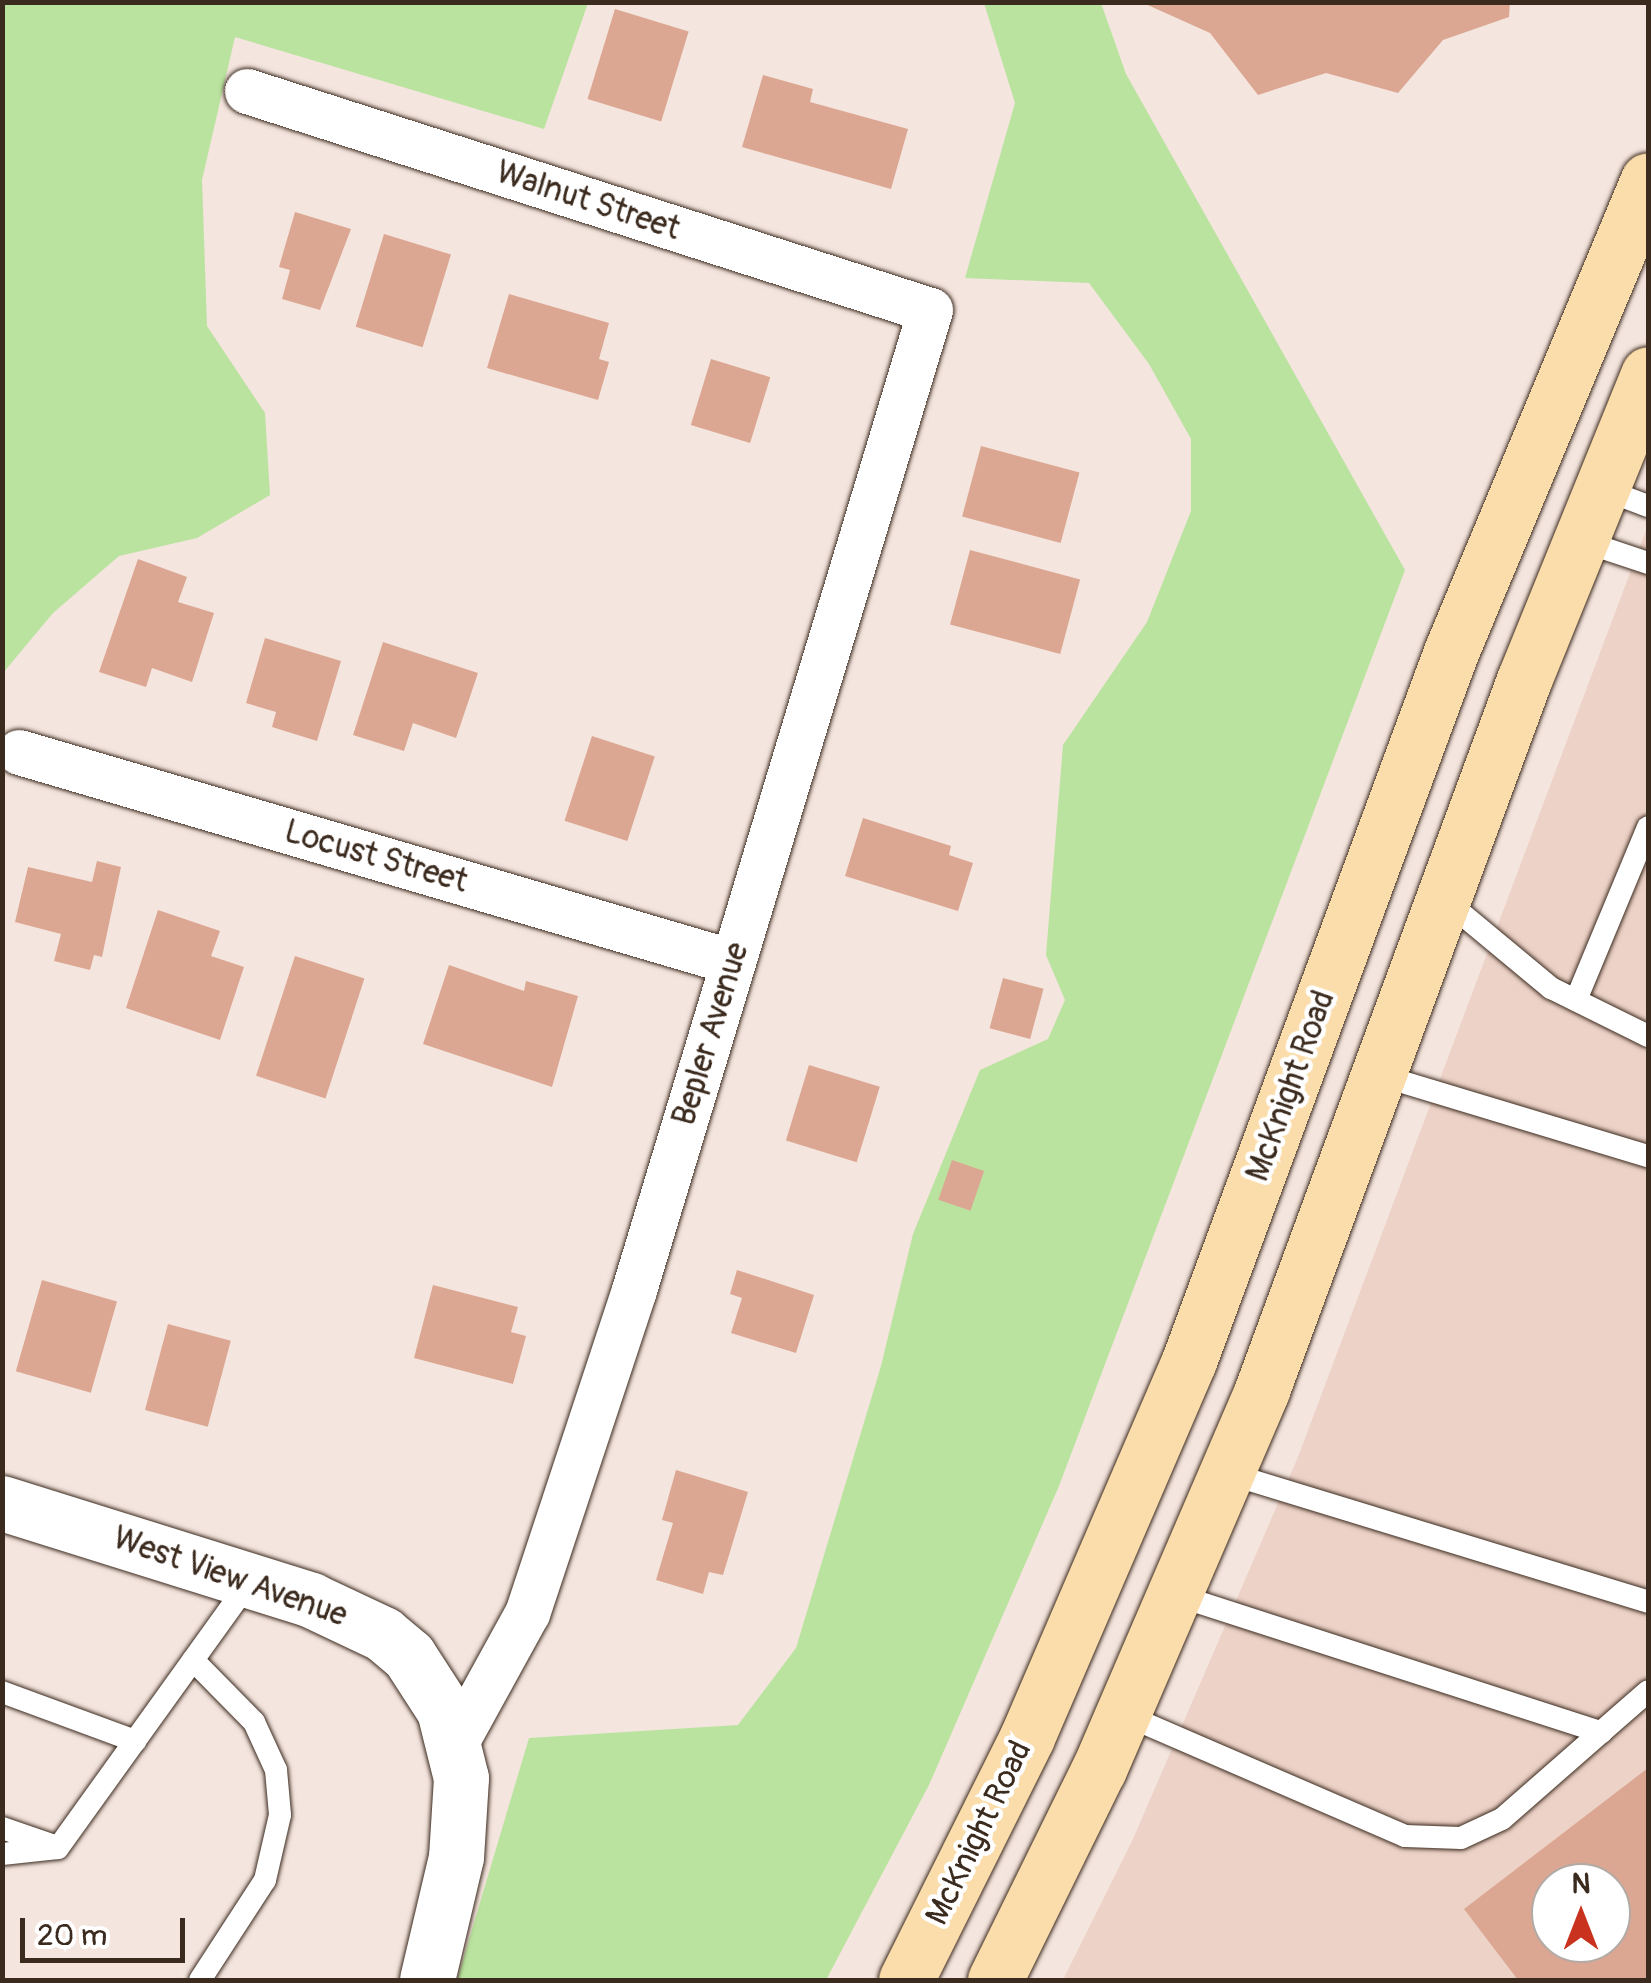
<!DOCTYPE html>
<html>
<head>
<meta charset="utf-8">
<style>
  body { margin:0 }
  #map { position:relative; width:1651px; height:1983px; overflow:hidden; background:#f4e5de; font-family:Pangolin,sans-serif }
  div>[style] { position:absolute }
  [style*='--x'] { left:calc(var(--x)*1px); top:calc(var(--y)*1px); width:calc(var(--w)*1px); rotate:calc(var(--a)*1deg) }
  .built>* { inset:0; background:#edd2c7 }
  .green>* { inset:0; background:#bae39f }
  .building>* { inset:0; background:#dca792; transform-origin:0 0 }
  .roads { filter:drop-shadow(0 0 2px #3b2a1e) drop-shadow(0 0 2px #3b2a1e) }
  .lane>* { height:22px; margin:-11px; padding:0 11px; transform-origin:11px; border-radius:11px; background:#fff }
  .street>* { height:45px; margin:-22.5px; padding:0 22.5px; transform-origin:22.5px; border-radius:22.5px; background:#fff }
  .secondary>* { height:55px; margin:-27.5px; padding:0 27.5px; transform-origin:27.5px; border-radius:27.5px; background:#fff }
  .highway>* { height:55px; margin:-27.5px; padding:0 27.5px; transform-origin:27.5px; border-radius:27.5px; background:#fbddab }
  span { translate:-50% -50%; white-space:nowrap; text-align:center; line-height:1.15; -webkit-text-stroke:9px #fff; paint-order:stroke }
  .street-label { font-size:32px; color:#3b2a1e }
  .frame { position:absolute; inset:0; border:5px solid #3b2a1e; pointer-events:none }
  .north { position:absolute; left:1531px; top:1863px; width:100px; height:100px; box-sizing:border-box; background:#fff; border:2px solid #b1aaa5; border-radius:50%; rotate:0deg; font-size:28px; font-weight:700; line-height:40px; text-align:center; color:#3b2a1e }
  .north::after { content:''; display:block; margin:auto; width:35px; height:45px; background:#c8321e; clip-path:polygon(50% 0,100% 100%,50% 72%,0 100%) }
  .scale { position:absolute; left:20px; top:1918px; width:165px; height:45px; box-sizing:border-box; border:5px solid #3b2a1e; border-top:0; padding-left:12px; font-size:30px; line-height:35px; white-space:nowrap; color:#3b2a1e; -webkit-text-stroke:8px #fff; paint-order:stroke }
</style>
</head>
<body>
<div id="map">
  <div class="built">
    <div style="clip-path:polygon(evenodd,1648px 525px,1648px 1980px,1063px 1980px,1133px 1839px,1298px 1457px,1648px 525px,1551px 1883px,1611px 1883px,1611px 1943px,1551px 1943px,1551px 1883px)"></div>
  </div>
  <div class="green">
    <div style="clip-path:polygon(3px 2px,588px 3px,544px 129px,235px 37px,202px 180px,207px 326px,265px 413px,270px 495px,197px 538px,119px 556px,53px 613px,3px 673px)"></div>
    <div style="clip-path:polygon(984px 3px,1101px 3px,1126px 74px,1405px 570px,1059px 1486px,929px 1785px,826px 1980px,457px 1980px,529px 1738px,738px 1725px,796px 1648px,881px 1366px,913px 1234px,980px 1070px,1048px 1039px,1065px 1000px,1046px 955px,1063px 745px,1147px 622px,1191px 511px,1191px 439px,1149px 364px,1089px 283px,965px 278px,1015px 103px)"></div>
  </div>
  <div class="building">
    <div style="clip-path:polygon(1141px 2px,1510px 2px,1509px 17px,1443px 40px,1398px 93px,1326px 73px,1258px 95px,1210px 33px)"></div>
    <div style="left:615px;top:9px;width:77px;height:94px;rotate:17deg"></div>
    <div style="clip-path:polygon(763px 75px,813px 89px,810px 102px,908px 129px,891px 189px,742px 147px)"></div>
    <div style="clip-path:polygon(295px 212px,351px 229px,320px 310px,282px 299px,290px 270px,279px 267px)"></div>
    <div style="left:384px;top:234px;width:70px;height:97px;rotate:17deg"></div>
    <div style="clip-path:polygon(509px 294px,609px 323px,599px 359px,609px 362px,598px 400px,487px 368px)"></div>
    <div style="left:711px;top:359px;width:62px;height:69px;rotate:17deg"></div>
    <div style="left:981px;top:446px;width:102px;height:73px;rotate:15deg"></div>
    <div style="left:970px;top:550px;width:114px;height:77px;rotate:15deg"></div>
    <div style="clip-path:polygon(138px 559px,187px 577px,178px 602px,214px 613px,192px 682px,152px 668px,146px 687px,99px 672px)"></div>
    <div style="clip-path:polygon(265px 638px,341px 661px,317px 741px,272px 727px,276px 712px,246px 703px)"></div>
    <div style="clip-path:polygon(383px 642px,478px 673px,456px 738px,413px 723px,404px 751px,353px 735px)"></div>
    <div style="left:592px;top:736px;width:66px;height:89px;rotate:18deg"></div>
    <div style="clip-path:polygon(863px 818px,951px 846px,949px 855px,973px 863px,958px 911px,845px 876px)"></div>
    <div style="clip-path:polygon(97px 861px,121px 867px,102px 957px,94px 955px,90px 970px,54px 961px,61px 934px,15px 922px,28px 867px,92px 882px)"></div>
    <div style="clip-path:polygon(158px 910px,220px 931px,211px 956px,244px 967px,220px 1040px,126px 1008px)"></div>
    <div style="left:295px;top:956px;width:73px;height:126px;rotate:18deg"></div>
    <div style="clip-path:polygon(449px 965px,524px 991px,526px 981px,578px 996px,552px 1087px,423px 1044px)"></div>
    <div style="left:1003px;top:978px;width:42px;height:52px;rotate:15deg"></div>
    <div style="left:809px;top:1065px;width:74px;height:79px;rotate:17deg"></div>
    <div style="left:952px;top:1160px;width:34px;height:42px;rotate:19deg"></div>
    <div style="clip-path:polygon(737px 1270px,814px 1295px,796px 1353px,731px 1333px,742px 1298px,730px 1294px)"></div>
    <div style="left:42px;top:1280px;width:78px;height:95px;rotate:16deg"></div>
    <div style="clip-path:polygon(433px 1285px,518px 1307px,511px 1332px,526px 1336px,513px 1384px,414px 1358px)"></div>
    <div style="left:168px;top:1324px;width:65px;height:89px;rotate:15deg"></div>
    <div style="clip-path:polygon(676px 1470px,748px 1492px,723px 1575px,709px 1572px,703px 1594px,656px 1580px,673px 1523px,662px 1520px)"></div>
    <div style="clip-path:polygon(evenodd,1648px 1768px,1648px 1979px,1518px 1980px,1464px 1909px,1648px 1768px,1551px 1883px,1611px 1883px,1611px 1943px,1551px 1943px,1551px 1883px)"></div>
  </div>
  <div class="roads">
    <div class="lane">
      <div style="--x:1603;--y:489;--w:48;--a:20.7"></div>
      <div style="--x:1582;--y:541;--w:70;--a:18.4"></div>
      <div style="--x:1445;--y:900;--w:138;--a:39.7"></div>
      <div style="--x:1551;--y:988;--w:108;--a:26.3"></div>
      <div style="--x:1576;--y:1000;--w:187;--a:-67.4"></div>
      <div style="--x:1379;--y:1075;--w:281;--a:16.8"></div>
      <div style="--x:1227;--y:1473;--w:440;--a:17"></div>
      <div style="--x:1176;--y:1595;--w:447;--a:17.9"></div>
      <div style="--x:193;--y:1660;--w:87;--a:45.5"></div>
      <div style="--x:254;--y:1722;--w:53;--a:65.4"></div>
      <div style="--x:276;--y:1770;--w:45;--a:84.9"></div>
      <div style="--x:280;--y:1815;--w:67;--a:103"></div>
      <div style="--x:265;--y:1880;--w:119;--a:123"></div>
      <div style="--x:2;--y:1692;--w:142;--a:20.2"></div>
      <div style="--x:1123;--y:1714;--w:307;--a:23.4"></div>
      <div style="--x:1405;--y:1836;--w:56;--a:2"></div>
      <div style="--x:1461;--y:1838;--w:45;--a:-24.9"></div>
      <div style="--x:1502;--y:1819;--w:194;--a:-41.2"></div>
      <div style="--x:2;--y:1828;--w:56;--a:18.8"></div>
      <div style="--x:2;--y:1854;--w:56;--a:-6.1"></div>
      <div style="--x:58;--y:1848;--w:329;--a:-54.3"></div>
    </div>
    <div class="street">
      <div style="--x:247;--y:91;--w:717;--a:17.78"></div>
      <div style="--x:930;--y:310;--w:1024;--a:106.81"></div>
      <div style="--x:634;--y:1290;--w:340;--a:108.3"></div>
      <div style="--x:527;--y:1613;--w:147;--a:118.8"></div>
      <div style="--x:19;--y:752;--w:744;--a:16.39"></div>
    </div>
    <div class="secondary">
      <div style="--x:2;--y:1503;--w:324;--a:17.4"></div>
      <div style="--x:311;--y:1600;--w:80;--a:25.3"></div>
      <div style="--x:383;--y:1634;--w:34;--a:40"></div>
      <div style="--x:409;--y:1656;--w:64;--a:57.1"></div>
      <div style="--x:444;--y:1710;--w:70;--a:76"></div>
      <div style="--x:461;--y:1778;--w:79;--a:93.6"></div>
      <div style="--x:456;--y:1857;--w:126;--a:103.3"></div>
    </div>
    <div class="highway">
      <div style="--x:906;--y:1980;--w:271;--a:-63.5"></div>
      <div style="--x:1027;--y:1737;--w:409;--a:-66.7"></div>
      <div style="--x:1189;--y:1361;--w:756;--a:-69.72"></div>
      <div style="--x:1451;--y:652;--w:511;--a:-67.35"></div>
      <div style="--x:995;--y:1980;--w:235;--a:-63.8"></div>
      <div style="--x:1099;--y:1769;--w:413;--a:-66.7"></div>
      <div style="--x:1262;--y:1390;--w:757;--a:-69.75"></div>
      <div style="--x:1524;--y:680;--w:330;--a:-67.9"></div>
    </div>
  </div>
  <div class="street-label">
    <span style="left:588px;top:201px;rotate:18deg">Walnut Street</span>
    <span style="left:376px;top:857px;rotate:16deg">Locust Street</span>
    <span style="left:711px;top:1034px;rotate:-73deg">Bepler Avenue</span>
    <span style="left:1291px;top:1086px;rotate:-70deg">McKnight Road</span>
    <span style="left:230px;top:1577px;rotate:19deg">West View Avenue</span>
    <span style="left:979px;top:1833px;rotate:-64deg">McKnight Road</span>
  </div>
  <div class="frame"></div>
  <div class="north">N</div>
  <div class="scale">20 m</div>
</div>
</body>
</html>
